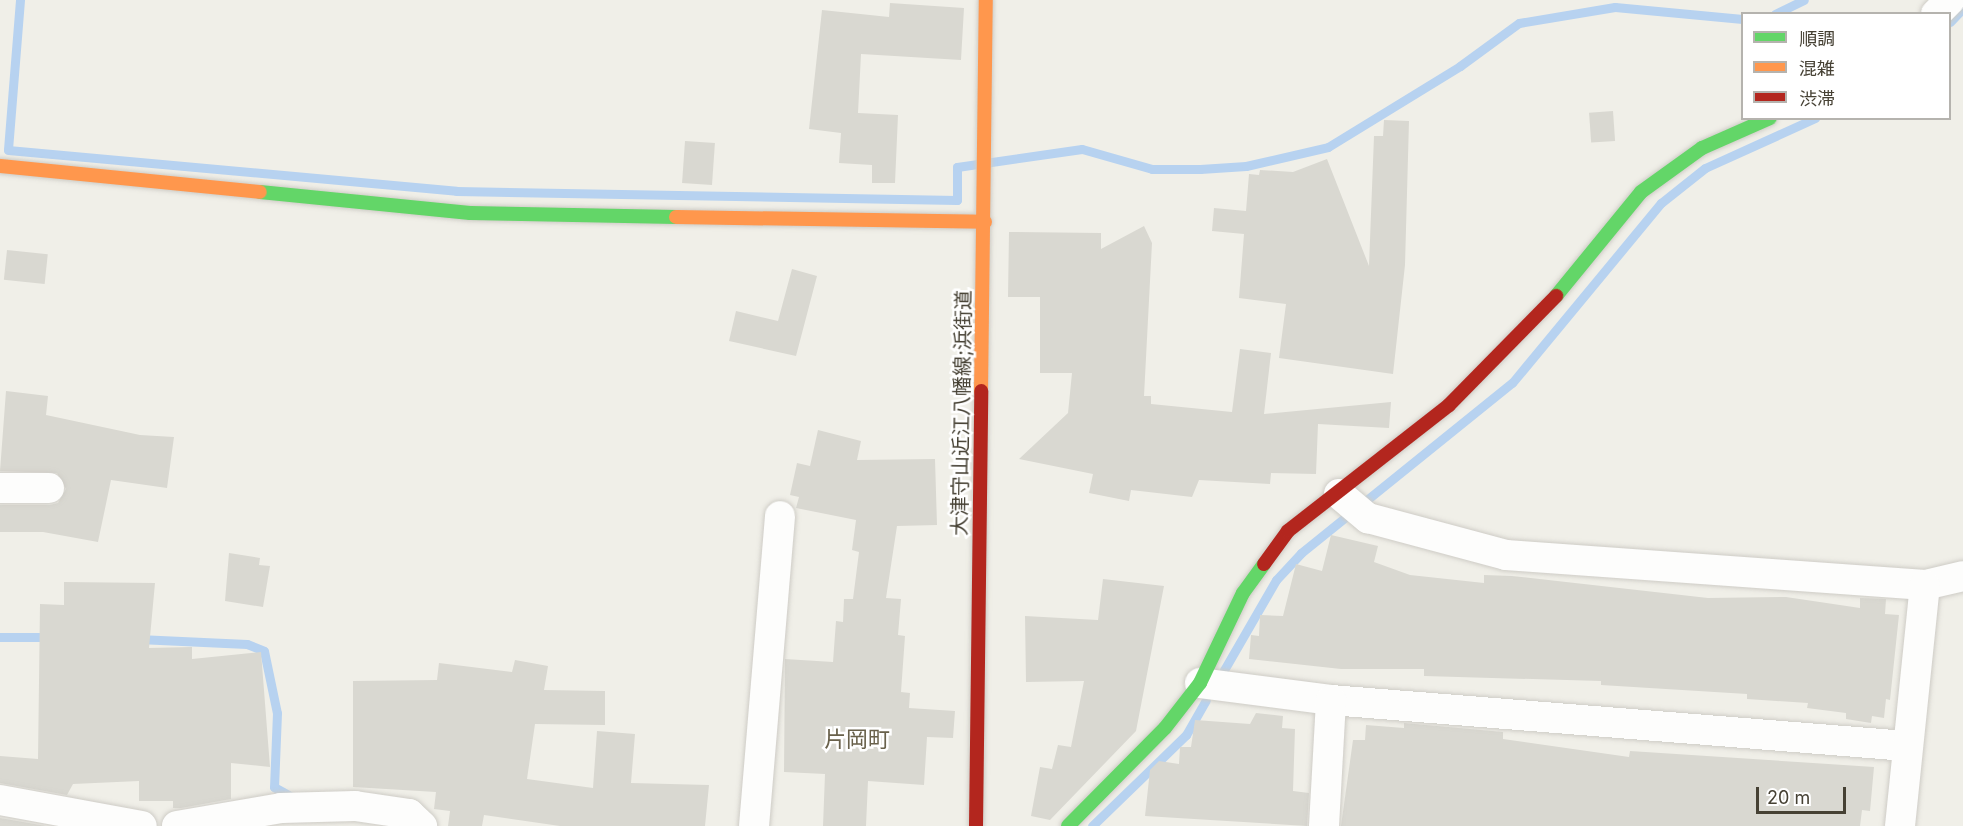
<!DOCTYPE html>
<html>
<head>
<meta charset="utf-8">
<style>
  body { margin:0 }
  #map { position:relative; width:1963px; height:826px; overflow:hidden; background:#f0efe8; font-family:Inter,"Noto Sans JP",sans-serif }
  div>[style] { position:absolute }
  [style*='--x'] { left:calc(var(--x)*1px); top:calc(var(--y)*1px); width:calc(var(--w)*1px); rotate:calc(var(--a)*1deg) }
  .stream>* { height:9px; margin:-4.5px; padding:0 4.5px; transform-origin:4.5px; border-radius:4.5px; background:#b7d2f0 }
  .building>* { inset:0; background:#d9d8d1; transform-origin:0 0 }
  .roads { filter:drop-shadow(0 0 2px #ceccc6) drop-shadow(0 0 2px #ceccc6) }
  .street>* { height:30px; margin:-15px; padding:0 15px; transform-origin:15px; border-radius:15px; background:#fdfdfc }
  .fast>* { height:14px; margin:-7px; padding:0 7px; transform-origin:7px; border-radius:7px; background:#63d668 }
  .slow>* { height:14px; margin:-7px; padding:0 7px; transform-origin:7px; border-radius:7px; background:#ff974d }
  .jam>* { height:14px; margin:-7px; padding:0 7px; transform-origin:7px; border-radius:7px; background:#b3261e }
  span { translate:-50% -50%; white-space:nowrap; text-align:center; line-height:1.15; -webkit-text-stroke:5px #fff; paint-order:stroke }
  .street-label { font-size:20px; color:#464134 }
  .quarter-label { font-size:22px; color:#69614b }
  .legend { position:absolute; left:1741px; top:12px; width:210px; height:108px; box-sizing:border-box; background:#fff; border:2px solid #b5b3ae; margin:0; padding:8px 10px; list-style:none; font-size:18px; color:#464134 }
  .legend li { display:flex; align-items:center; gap:12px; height:30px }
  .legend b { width:30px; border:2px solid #b5b3ae }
  .scale { position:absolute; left:1756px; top:787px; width:90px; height:27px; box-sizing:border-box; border:3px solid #464134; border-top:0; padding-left:8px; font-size:18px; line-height:21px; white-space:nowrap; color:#464134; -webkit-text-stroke:4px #fff; paint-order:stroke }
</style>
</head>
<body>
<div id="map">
  <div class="stream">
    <div style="--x:20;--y:0;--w:150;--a:94.6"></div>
    <div style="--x:8;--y:150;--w:450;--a:5.2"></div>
    <div style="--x:456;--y:191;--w:501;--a:1.03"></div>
    <div style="--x:957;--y:200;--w:33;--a:-90"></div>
    <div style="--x:957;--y:167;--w:126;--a:-8.2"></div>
    <div style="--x:1082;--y:149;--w:73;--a:15.9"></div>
    <div style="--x:1152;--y:169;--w:48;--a:0"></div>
    <div style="--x:1200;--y:169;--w:46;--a:-3.7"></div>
    <div style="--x:1246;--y:166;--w:84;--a:-13"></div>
    <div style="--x:1328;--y:147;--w:155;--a:-31.5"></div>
    <div style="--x:1460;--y:66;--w:73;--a:-36.1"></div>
    <div style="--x:1519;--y:23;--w:97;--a:-9.5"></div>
    <div style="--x:1615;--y:7;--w:128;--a:5.4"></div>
    <div style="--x:1775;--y:14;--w:32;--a:-26"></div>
    <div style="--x:1950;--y:22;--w:19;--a:-47"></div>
    <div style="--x:0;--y:637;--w:52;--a:0"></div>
    <div style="--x:138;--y:639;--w:109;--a:2.6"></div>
    <div style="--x:247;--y:644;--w:18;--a:22"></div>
    <div style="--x:264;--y:651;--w:63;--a:78.2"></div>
    <div style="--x:277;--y:713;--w:74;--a:92.3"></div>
    <div style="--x:274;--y:787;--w:18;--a:29"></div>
    <div style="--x:1224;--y:670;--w:104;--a:-60"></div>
    <div style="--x:1276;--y:580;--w:37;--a:-47"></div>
    <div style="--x:1301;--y:553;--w:271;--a:-38.9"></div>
    <div style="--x:1512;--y:383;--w:234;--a:-50.4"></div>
    <div style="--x:1661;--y:203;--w:56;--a:-38.5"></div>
    <div style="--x:1705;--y:168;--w:121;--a:-24.4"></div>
    <div style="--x:1092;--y:826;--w:131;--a:-44.1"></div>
    <div style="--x:1186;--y:735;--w:40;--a:-60.3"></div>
  </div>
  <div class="building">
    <div style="clip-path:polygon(890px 3px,964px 8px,961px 60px,861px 54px,858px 113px,898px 115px,895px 183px,872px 183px,872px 165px,839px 163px,841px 133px,809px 129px,822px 10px,889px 17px)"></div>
    <div style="left:1613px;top:111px;width:30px;height:24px;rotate:86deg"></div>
    <div style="clip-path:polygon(1384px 120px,1409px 121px,1405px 265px,1393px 374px,1279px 358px,1286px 304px,1239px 298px,1244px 234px,1212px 231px,1214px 208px,1246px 211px,1249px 174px,1259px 175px,1260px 170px,1293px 172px,1327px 159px,1369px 266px,1374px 136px,1383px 136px)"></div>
    <div style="left:685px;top:141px;width:30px;height:42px;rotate:4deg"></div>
    <div style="clip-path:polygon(1144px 226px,1152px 243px,1144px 396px,1151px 396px,1151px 404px,1232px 412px,1240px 349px,1271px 353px,1264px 414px,1391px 402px,1389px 428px,1318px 424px,1316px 474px,1271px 473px,1270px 484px,1199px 480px,1192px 497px,1131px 490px,1129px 501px,1089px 493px,1093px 474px,1019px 459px,1068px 413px,1072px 373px,1040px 373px,1040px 297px,1008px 297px,1009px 232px,1101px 233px,1101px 249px)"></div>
    <div style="left:7px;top:250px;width:41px;height:30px;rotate:6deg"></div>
    <div style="clip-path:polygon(792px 269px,817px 276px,796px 356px,729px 341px,736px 311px,778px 321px)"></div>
    <div style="clip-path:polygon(6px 391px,48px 396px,46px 415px,140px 435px,174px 437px,167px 488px,111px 480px,98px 542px,43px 532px,0 532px,0 505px,50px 505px,58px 503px,66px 489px,57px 473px,0 471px)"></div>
    <div style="clip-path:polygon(818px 430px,861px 441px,857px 460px,935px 459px,937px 525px,897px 526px,886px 598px,901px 599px,898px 635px,905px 636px,901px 692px,910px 693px,909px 708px,955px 711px,953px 738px,927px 737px,924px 785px,868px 781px,866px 826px,823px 826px,825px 774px,784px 772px,785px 659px,833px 662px,836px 621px,843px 622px,844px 599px,853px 599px,859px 552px,852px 550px,856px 520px,796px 508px,799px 497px,790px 495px,797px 463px,810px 466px)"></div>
    <div style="clip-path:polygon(1331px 535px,1378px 546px,1374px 562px,1410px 575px,1484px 583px,1484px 575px,1512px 576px,1708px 598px,1786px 597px,1860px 608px,1860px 598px,1886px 599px,1885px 614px,1899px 615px,1890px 700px,1886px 699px,1884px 718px,1872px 716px,1871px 723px,1846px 719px,1846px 713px,1807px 708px,1808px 703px,1747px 699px,1747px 694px,1601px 685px,1601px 681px,1424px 676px,1424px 669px,1341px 669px,1249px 659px,1251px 635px,1259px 636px,1260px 615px,1283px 616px,1296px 564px,1322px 571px)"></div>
    <div style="clip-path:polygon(229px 553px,260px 558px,259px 565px,270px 566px,263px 607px,225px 601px)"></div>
    <div style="clip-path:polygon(1103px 579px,1164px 586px,1136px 731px,1050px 820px,1031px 816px,1040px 767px,1052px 769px,1058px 745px,1071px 747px,1084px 681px,1026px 682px,1025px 616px,1098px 620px)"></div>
    <div style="clip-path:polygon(64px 582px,155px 583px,149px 648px,192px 647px,192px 659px,261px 652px,270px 767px,231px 763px,231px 799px,181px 808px,173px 808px,173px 801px,139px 801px,139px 781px,73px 784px,67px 795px,0 783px,0 756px,38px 759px,40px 604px,64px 605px)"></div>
    <div style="clip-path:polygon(515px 660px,548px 666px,544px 690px,605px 691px,605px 725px,535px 724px,527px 779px,593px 788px,597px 731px,635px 734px,631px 783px,709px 785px,705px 826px,560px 826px,484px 815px,482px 826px,448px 826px,450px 811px,434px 809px,436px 792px,353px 787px,353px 681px,437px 680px,439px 663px,512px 672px)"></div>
    <div style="clip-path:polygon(1256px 713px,1283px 716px,1282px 728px,1295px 729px,1293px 791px,1309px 793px,1307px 826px,1145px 816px,1150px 770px,1159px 761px,1179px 764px,1180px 747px,1191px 747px,1195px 720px,1250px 724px)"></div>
    <div style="clip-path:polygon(1404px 723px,1503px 732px,1503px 739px,1629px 757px,1630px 751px,1874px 767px,1870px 811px,1862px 810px,1860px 826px,1341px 826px,1353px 740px,1365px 740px,1366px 725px,1404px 728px)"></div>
    <div style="clip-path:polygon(0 818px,46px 826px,0 826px)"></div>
  </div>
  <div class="roads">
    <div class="street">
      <div style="--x:1936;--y:14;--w:20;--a:-45"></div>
      <div style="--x:0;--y:488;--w:49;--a:0"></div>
      <div style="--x:1339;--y:494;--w:38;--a:40"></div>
      <div style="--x:1368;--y:518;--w:143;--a:15"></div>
      <div style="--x:1506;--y:555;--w:420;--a:4.1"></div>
      <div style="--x:1925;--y:585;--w:39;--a:-13"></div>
      <div style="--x:1200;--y:683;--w:132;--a:7.4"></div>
      <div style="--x:1331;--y:700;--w:577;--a:4.57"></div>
      <div style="--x:0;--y:800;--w:144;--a:10.4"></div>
      <div style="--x:177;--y:826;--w:106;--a:-9.8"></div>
      <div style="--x:281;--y:808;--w:74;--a:-1.5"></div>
      <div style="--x:355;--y:806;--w:55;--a:8.4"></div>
      <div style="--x:409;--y:814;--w:18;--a:43"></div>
      <div style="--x:754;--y:826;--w:311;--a:-85.2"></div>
      <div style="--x:1324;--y:826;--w:126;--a:-86.8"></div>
      <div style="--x:1900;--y:826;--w:242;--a:-84.1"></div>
    </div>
    <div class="fast">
      <div style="--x:260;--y:192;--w:211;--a:5.7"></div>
      <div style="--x:470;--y:213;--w:206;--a:1.1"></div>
      <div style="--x:1556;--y:296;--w:134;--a:-50.7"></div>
      <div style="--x:1641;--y:192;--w:75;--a:-35.8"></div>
      <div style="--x:1702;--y:148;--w:74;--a:-23.8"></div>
      <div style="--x:1068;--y:826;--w:138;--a:-45.3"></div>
      <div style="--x:1165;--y:728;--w:57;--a:-52.1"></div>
      <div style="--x:1200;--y:683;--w:100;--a:-64.5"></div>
      <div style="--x:1243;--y:593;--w:36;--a:-54"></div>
    </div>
    <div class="slow">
      <div style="--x:0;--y:166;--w:261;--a:5.7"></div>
      <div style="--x:676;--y:217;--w:309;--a:0.9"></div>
      <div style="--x:981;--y:391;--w:391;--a:-89.3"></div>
    </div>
    <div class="jam">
      <div style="--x:1264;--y:564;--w:41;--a:-54"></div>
      <div style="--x:1288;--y:531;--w:204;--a:-38"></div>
      <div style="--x:1449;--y:405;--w:153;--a:-45.5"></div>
      <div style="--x:976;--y:826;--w:435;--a:-89.3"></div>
    </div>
  </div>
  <div class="street-label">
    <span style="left:962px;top:413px;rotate:-89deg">大津守山近江八幡線;浜街道</span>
  </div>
  <div class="quarter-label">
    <span style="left:857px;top:740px">片岡町</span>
  </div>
  <ul class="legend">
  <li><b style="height:8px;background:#63d668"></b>順調</li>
  <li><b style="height:8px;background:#ff974d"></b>混雑</li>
  <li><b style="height:8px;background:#b3261e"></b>渋滞</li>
  </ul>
  <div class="scale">20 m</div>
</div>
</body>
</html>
